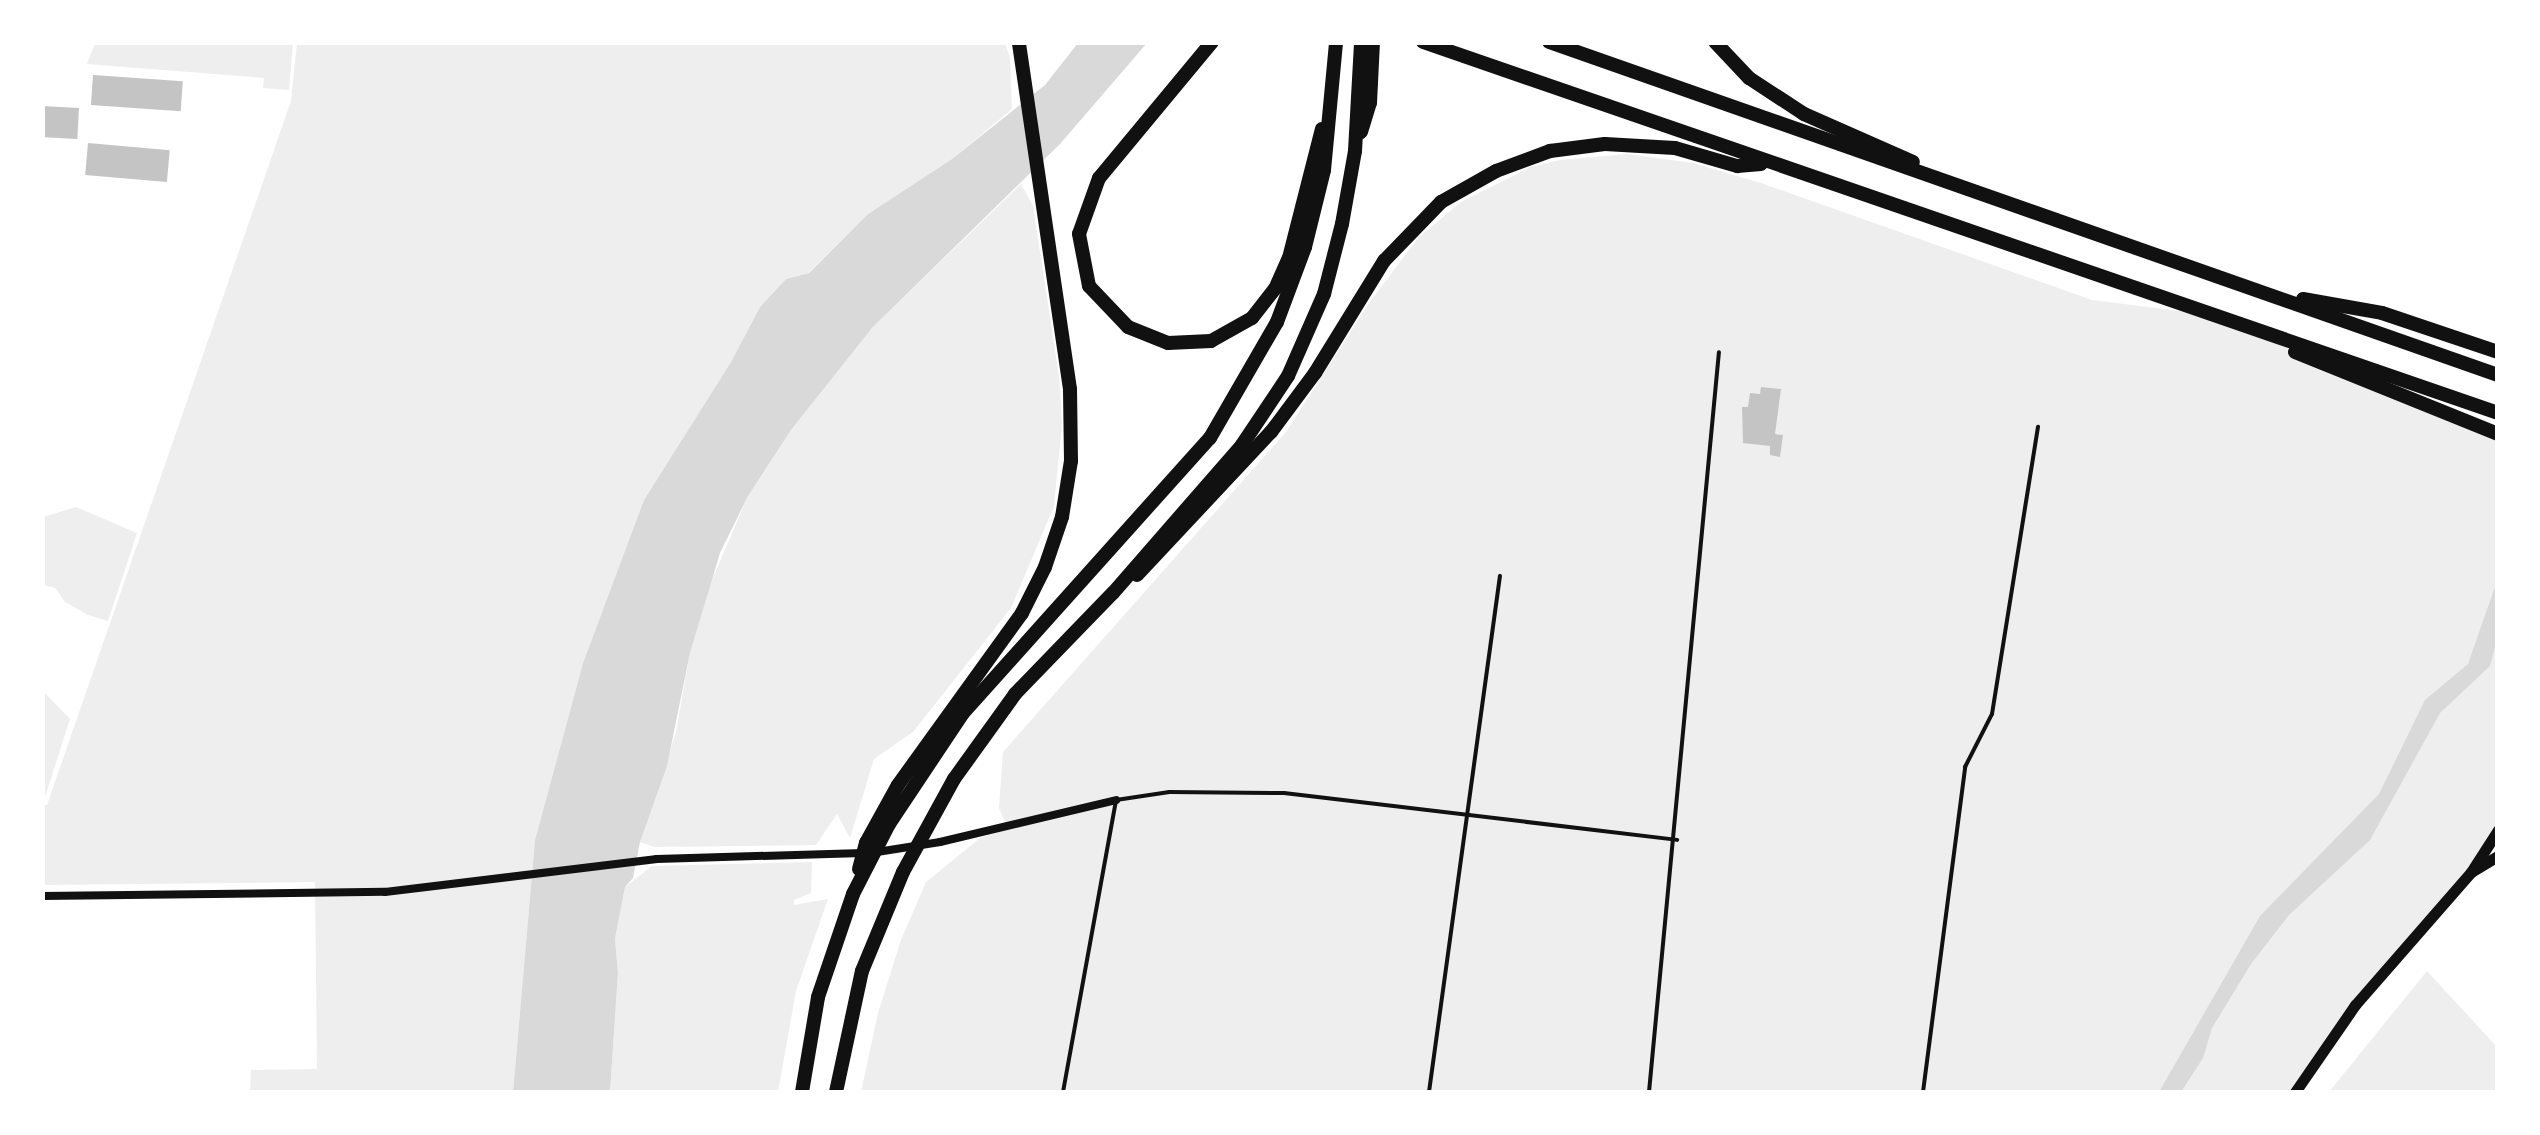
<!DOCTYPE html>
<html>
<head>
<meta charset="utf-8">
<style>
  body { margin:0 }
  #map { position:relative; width:2540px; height:1135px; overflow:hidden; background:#fff; font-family:Karla,sans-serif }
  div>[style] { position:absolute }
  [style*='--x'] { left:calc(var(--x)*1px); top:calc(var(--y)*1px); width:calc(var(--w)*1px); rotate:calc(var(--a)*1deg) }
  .green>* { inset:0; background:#eee }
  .water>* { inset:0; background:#d9d9d9 }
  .building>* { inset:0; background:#c4c4c4; transform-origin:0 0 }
  .service>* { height:4px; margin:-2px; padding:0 2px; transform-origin:2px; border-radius:2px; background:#111 }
  .minor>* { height:8px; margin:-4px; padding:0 4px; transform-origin:4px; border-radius:4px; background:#111 }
  .primary>* { height:11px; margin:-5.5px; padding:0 5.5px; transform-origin:5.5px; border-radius:5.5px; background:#111 }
  .motorway>* { height:14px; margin:-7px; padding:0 7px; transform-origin:7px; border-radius:7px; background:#111 }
  span { translate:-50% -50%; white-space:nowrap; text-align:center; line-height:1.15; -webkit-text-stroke:10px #fff; paint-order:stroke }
  .frame { position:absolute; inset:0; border:45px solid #fff; pointer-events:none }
</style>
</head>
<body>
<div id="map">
  <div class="green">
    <div style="clip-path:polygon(95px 43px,293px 43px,289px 90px,263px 88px,264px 78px,87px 64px)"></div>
    <div style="clip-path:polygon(297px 43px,1005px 43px,1010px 58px,1012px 109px,952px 159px,868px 214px,808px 273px,786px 279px,760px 307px,731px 362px,644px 500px,583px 663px,535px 840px,513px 1092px,250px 1092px,251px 1070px,317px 1069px,315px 882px,43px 885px,42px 805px,47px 805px,291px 101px)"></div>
    <div style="clip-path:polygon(1627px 154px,1693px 163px,1761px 183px,2092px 300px,2212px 315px,2354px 378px,2497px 434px,2497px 830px,2471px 872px,2354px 1006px,2295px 1092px,861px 1092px,878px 1013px,901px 940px,926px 882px,980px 838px,1008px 829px,999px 808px,1003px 752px,1286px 432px,1369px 303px,1419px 237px,1461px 202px,1531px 167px,1560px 160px)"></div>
    <div style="clip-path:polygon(1021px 184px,1033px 206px,1059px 376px,1062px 424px,1054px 506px,1011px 608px,913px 732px,874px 759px,850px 838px,837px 814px,816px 845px,655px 847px,640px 842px,676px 732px,690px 653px,711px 582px,748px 496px,791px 430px,872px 328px)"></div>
    <div style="clip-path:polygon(76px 507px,137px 533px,108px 621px,88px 615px,65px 602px,55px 588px,43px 585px,43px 517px)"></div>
    <div style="clip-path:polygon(43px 691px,70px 719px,43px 803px)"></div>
    <div style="clip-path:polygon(812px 862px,811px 893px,794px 900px,794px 905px,828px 899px,796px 991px,778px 1092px,610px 1092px,618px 973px,615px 939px,625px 887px,652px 866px)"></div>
    <div style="clip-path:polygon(2427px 971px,2497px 1047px,2497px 1092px,2329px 1092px)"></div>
  </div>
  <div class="water">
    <div style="clip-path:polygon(1078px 43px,1147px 43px,1060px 144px,872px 328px,791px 430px,748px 496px,720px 553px,690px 653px,667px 766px,640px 842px,633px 878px,625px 887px,615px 939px,618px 973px,610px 1092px,513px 1092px,535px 840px,583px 663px,644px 500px,731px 362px,760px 307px,786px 279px,809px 273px,868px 214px,952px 159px,1045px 85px)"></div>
    <div style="clip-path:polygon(2497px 581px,2497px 640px,2490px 666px,2440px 713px,2370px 840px,2289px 915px,2251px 964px,2212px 1028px,2203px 1058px,2181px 1092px,2159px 1092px,2260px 916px,2379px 794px,2425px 700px,2468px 664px)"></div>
  </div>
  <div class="building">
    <div style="left:93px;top:75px;width:90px;height:30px;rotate:4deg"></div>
    <div style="left:42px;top:106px;width:37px;height:31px;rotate:3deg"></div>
    <div style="left:88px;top:143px;width:82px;height:32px;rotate:5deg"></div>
    <div style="clip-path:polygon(1761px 387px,1781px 389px,1775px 434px,1783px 435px,1780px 457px,1770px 455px,1770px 446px,1743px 443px,1742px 407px,1748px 407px,1750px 393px,1760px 394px)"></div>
  </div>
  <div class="service">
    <div style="--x:1063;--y:1092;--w:297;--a:-79.7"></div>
    <div style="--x:1116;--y:800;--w:54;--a:-8.6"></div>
    <div style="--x:1169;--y:792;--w:115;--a:0.5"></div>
    <div style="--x:1284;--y:793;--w:396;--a:6.8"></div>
    <div style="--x:1429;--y:1092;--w:521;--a:-82.17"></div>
    <div style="--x:1649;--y:1092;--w:743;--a:-84.6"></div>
    <div style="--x:1923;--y:1092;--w:328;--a:-82.6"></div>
    <div style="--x:1965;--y:767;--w:59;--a:-63"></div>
    <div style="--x:1992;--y:714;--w:291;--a:-80.9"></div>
  </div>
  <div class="minor">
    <div style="--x:877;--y:852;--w:64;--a:-9"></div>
    <div style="--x:940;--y:842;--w:181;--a:-13.4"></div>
    <div style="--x:42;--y:896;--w:343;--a:-0.7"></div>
    <div style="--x:385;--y:892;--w:274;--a:-6.9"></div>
    <div style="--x:657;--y:859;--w:206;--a:-1.7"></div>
  </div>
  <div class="primary">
    <div style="--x:2471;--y:872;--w:31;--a:-31"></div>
    <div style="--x:2295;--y:1092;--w:106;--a:-55.4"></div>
    <div style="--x:2355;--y:1005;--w:176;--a:-48.9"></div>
    <div style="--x:2471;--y:872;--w:50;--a:-57.3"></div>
  </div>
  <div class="motorway">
    <div style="--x:1212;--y:42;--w:177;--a:129.7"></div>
    <div style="--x:1099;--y:178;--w:59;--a:109.7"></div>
    <div style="--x:1079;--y:234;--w:53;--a:79.1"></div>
    <div style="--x:1089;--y:286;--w:57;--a:46.4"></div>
    <div style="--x:1128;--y:327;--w:43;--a:21.8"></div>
    <div style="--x:1168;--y:343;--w:43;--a:-2.7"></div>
    <div style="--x:1211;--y:341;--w:47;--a:-29.3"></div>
    <div style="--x:1252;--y:318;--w:37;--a:-52"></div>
    <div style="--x:1275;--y:289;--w:34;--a:-66"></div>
    <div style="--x:1289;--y:258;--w:133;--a:-75.7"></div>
    <div style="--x:1423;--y:42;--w:1137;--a:19.04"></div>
    <div style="--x:1549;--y:42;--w:1006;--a:19.34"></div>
    <div style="--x:1715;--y:42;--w:50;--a:46.6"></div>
    <div style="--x:1749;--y:78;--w:66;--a:33.2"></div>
    <div style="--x:1804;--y:114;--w:119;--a:23.8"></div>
    <div style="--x:1361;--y:132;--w:30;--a:-73"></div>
    <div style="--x:1370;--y:103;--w:61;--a:-87.2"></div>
    <div style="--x:2303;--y:299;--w:80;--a:10"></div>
    <div style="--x:2382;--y:313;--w:122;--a:18.6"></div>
    <div style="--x:2295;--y:352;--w:219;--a:22"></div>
    <div style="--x:1137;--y:575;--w:196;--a:-46.9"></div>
    <div style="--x:1271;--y:432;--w:74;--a:-53.3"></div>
    <div style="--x:1315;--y:373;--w:132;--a:-58.4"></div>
    <div style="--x:1384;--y:261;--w:82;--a:-46"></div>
    <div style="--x:1441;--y:202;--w:63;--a:-29.4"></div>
    <div style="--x:1496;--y:171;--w:58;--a:-20.3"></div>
    <div style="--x:1550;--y:151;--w:55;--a:-7.3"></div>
    <div style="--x:1605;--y:144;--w:70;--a:3.3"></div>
    <div style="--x:1675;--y:148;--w:65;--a:16.2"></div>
    <div style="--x:1737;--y:166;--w:24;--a:-5"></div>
    <div style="--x:859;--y:869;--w:27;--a:-75"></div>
    <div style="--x:866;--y:843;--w:66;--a:-61.1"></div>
    <div style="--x:898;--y:785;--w:212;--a:-54.2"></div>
    <div style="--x:1022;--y:613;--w:51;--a:-63.4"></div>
    <div style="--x:1045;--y:567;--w:53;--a:-71.2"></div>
    <div style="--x:1062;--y:517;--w:57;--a:-80.9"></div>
    <div style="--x:1071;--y:461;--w:72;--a:-90.8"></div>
    <div style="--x:1070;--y:389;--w:351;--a:-98.4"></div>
    <div style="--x:802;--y:1092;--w:96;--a:-80.4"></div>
    <div style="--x:818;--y:997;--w:109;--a:-71.2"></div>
    <div style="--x:853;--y:894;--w:79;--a:-62.8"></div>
    <div style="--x:889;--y:824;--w:133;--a:-56.3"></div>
    <div style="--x:963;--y:713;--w:370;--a:-48.1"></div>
    <div style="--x:1210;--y:438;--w:134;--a:-60"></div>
    <div style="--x:1277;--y:322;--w:80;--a:-69.5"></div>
    <div style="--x:1305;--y:247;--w:79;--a:-76.1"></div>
    <div style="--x:1324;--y:170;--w:129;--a:-84.6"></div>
    <div style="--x:836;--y:1092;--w:124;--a:-77.9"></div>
    <div style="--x:862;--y:971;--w:107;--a:-67.5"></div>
    <div style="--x:903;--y:872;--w:106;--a:-61.3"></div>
    <div style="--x:954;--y:779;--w:105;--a:-54.3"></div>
    <div style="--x:1015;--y:694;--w:141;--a:-45.9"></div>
    <div style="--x:1113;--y:593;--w:196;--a:-48.9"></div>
    <div style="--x:1242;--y:445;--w:83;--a:-56.3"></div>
    <div style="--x:1288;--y:376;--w:90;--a:-66.3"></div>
    <div style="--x:1324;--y:294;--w:72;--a:-75.6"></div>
    <div style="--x:1342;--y:224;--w:74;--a:-79.9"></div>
    <div style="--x:1355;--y:151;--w:109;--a:-86.8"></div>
  </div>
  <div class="frame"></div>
</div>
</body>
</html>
